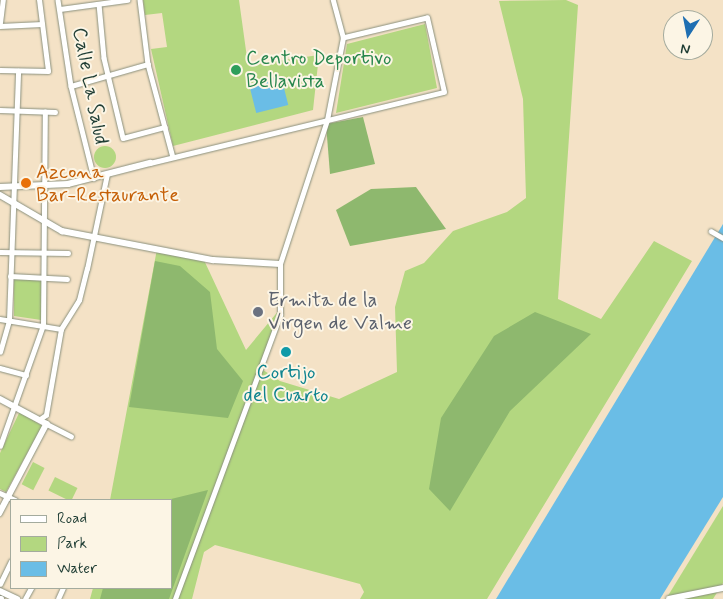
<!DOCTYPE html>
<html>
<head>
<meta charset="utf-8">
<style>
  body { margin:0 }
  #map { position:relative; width:723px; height:599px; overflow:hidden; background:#f4e2c6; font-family:Mynerve,sans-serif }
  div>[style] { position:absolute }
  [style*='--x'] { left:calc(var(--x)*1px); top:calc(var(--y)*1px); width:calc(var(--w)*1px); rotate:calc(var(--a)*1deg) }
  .green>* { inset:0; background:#b3d780; transform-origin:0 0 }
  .round { border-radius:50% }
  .forest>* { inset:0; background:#8eb86e }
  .water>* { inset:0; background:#6abde6; transform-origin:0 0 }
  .roads { filter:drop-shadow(0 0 1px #8a907d) drop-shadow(0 0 1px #8a907d) }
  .minor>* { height:4.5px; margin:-2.25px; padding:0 2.25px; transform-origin:2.25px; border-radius:2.25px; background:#fff }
  .tertiary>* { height:5.5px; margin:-2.75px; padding:0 2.75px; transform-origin:2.75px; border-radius:2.75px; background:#fff }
  .dots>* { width:14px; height:14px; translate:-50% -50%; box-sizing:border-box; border:2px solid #fcf5e5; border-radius:50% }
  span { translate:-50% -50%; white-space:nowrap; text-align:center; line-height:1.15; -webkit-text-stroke:4px #fcf5e5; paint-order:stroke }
  .leisure-label { font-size:20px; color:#27864d }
  .left { translate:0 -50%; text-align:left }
  .street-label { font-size:20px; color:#1f3d34 }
  .food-label { font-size:20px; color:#c56008 }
  .worship-label { font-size:20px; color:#5b616d }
  .culture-label { font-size:20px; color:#0d838f }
  .legend { position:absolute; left:10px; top:499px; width:162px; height:90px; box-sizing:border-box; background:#fcf5e5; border:1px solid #a4ab9e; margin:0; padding:6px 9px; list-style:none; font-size:15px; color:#1f3d34 }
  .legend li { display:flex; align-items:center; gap:10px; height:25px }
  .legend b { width:25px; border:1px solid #a4ab9e }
  .north { position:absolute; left:663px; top:10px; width:50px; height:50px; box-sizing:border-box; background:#fcf5e5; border:1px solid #a4ab9e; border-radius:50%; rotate:191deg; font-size:14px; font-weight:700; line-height:20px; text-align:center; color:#1f3d34 }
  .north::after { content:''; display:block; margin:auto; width:18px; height:22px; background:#1f6fb2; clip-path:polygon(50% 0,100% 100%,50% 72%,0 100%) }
</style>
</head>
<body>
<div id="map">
  <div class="green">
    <div style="clip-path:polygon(143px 0,239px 0,248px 65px,319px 55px,313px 110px,173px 146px,151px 49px,167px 47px,162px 13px,145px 15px)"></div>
    <div style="clip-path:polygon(566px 0,578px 5px,558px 299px,601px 319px,654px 241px,692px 261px,487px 599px,360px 599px,364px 592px,360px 584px,215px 545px,204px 552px,192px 599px,90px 599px,93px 588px,171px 588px,171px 500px,110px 500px,157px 249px,203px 258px,246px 350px,280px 309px,260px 368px,280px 381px,339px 399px,397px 372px,395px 307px,405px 271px,424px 263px,453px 231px,507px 212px,526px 198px,523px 99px,499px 1px)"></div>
    <div style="clip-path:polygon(425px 24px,437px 88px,336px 113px,347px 44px)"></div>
    <div class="round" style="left:94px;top:146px;width:22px;height:22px"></div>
    <div style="clip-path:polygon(14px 278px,43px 278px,41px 320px,14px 316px)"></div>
    <div style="clip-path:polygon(20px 411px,42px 426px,6px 492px,0 489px,0 453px)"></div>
    <div style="left:33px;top:462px;width:13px;height:25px;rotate:27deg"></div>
    <div style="left:55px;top:477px;width:25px;height:15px;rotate:26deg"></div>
    <div style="clip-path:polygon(723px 506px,723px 583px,713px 599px,666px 599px)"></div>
  </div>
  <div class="forest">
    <div style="clip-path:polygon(363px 117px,375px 164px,330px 174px,326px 124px)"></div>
    <div style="clip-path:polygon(416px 187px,446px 229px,350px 246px,336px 210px,371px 189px)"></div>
    <div style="clip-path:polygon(155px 261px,180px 266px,210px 292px,217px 349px,243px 381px,228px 418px,129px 407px)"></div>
    <div style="clip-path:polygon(535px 312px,591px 334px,510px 411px,450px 511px,429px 489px,441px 418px,494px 336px)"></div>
    <div style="clip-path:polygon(208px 490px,169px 599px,100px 599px,103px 588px,171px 588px,171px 500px,167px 500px)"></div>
  </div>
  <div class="water">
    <div style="left:281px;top:76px;width:30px;height:33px;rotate:76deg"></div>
    <div style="clip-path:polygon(723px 224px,723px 497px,660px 599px,496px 599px)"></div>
  </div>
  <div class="roads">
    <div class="minor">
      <div style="--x:58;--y:0;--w:87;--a:81.4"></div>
      <div style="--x:71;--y:86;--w:95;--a:76"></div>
      <div style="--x:140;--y:0;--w:64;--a:82.9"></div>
      <div style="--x:148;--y:64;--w:96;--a:75"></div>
      <div style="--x:99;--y:4;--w:54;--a:84.7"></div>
      <div style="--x:104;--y:58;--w:82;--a:76.6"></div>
      <div style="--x:123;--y:138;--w:43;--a:-14.7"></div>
      <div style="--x:60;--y:9;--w:68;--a:-7.7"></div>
      <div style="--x:0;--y:23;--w:23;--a:-83"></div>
      <div style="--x:0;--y:26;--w:42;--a:-2.7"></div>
      <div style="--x:0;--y:70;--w:48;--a:1.2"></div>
      <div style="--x:48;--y:71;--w:72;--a:-97.2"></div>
      <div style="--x:71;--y:86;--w:80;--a:-15.9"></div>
      <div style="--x:0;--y:110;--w:55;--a:2.1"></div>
      <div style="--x:150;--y:163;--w:302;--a:-13.6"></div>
      <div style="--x:444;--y:92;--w:76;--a:-102.9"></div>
      <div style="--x:427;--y:18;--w:86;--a:166.6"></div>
      <div style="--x:711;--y:231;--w:14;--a:30"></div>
      <div style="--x:0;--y:252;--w:68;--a:0.8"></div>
      <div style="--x:10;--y:276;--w:57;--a:3"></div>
      <div style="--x:0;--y:319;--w:62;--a:9.3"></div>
      <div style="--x:0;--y:352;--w:33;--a:-74"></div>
      <div style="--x:9;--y:320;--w:249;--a:-87.9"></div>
      <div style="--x:0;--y:368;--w:27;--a:15"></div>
      <div style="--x:40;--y:419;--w:7;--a:-34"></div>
      <div style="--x:46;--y:415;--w:87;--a:-80.1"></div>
      <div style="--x:61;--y:329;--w:34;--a:-58"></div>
      <div style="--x:79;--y:300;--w:32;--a:-76"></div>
      <div style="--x:87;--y:269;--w:97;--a:-78.1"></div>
      <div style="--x:47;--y:424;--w:27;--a:27"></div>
      <div style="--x:0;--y:446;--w:128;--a:-70.4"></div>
      <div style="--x:43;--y:325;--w:213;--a:-89.5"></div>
      <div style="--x:0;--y:493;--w:17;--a:25"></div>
      <div style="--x:0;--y:584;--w:25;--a:-64"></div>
      <div style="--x:25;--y:599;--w:13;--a:-61"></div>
      <div style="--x:58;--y:599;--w:12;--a:-66"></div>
      <div style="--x:175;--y:599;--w:303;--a:-69.7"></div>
      <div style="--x:280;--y:315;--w:51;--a:-90"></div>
      <div style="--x:280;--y:264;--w:151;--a:-71.9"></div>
      <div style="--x:327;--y:120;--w:84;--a:-79"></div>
      <div style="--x:343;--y:38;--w:39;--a:-105"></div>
    </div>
    <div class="tertiary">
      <div style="--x:0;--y:187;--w:68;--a:-2.5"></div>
      <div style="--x:68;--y:184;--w:85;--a:-14.4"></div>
      <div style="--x:0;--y:195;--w:72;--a:30.1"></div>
      <div style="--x:62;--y:231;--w:154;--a:10.9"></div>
      <div style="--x:213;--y:260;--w:67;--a:3.4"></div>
      <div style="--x:0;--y:399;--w:53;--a:28"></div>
      <div style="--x:47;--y:424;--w:101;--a:117.8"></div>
      <div style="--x:0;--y:591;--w:19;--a:25"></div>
      <div style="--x:0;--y:599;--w:1;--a:0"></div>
      <div style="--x:669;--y:599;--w:55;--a:-11.5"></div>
    </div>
  </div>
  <div class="dots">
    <div style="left:236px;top:70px;background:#2e9e5b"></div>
    <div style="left:26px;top:183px;background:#e8710a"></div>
    <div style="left:258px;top:312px;background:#6b7280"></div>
    <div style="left:286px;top:352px;background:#0f9aa8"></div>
  </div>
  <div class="leisure-label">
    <span class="left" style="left:246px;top:70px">Centro Deportivo<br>Bellavista</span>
  </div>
  <div class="street-label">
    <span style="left:90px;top:86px;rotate:79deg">Calle La Salud</span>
  </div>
  <div class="food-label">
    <span class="left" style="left:36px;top:184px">Azcona<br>Bar-Restaurante</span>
  </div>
  <div class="worship-label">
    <span class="left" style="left:268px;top:312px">Ermita de la<br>Virgen de Valme</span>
  </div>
  <div class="culture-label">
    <span style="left:286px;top:384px">Cortijo<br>del Cuarto</span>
  </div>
  <ul class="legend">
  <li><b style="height:6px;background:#fff"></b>Road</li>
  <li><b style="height:14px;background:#b3d780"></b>Park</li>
  <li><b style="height:14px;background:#6abde6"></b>Water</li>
  </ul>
  <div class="north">N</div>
</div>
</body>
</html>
